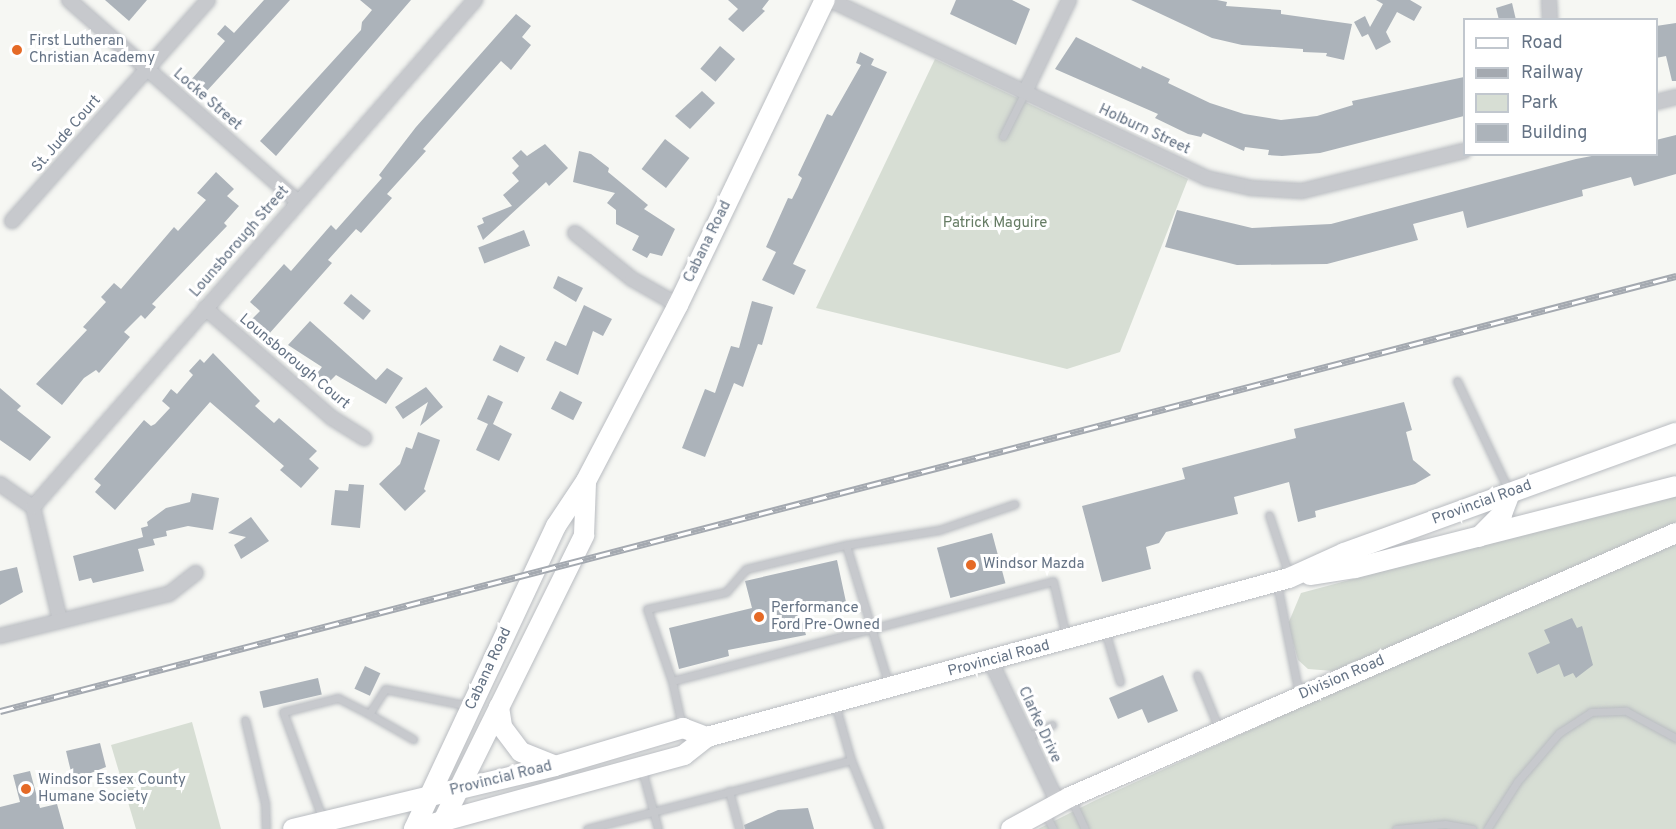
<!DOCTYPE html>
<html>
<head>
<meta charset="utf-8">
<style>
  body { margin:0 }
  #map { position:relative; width:1676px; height:829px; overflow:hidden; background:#f6f7f3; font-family:Overpass,sans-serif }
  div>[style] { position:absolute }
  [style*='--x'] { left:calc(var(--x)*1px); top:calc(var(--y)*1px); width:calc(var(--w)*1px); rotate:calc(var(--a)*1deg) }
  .green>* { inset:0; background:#d7ded4 }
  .building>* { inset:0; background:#acb3ba; transform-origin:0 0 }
  .roads { filter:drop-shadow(0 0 2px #b9bcc1) drop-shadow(0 0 2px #b9bcc1) }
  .lane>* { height:7px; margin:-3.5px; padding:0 3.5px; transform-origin:3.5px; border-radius:3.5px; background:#c7c9cd }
  .street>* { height:14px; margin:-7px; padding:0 7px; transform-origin:7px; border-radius:7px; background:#c7c9cd }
  .secondary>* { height:20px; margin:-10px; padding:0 10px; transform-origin:10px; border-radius:10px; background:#fff }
  .rail>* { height:7px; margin-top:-3.5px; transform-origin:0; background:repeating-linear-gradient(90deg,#fff 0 14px,#a4a9b0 0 28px); box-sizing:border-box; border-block:2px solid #a4a9b0 }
  .dots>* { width:16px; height:16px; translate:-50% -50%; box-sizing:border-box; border:3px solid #fff; border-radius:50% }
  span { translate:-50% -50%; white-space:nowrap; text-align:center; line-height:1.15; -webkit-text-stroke:6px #fff; paint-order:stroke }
  .poi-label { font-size:15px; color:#657385 }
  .left { translate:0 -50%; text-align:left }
  .street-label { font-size:15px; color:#657385 }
  .park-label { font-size:15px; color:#667c64 }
  .legend { position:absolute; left:1463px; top:18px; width:195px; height:138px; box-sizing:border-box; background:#fff; border:2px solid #c1c7ce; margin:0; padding:8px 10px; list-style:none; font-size:18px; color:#657385 }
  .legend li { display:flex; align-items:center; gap:12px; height:30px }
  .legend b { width:30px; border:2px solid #c1c7ce }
</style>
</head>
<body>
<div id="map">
  <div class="green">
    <div style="clip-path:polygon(935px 59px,1188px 179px,1120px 352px,1067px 369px,816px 308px)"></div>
    <div style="clip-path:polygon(1676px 492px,1676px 526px,1333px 671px,1308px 669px,1298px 660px,1288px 624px,1301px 593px)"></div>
    <div style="clip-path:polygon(1676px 537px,1676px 829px,1038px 829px,1096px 800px)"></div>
    <div style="clip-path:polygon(192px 722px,221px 829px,136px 829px,111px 745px)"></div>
  </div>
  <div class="building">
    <div style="clip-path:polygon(105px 0,147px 0,129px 21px)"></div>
    <div style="clip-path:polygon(264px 0,290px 0,205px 93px,191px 80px,225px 41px,217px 34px,225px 25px,234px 33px)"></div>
    <div style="clip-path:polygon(360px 0,411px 0,276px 156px,260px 141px,361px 30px,362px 22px,372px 10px)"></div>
    <div style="clip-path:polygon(728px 0,769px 0,762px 9px,765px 11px,743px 32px,728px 19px,738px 9px)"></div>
    <div style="clip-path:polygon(956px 0,1012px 0,1030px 9px,1016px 45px,950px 14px)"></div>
    <div style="clip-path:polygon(1131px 0,1217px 0,1227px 2px,1226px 6px,1281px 10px,1281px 14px,1352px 24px,1344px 60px,1326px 56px,1327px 53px,1303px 52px,1303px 49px,1242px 45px,1212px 38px)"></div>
    <div style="clip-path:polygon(1376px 0,1410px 0,1422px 7px,1414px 21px,1397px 12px,1386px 32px,1391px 42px,1376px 50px,1368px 34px,1362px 37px,1354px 22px,1365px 16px,1370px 27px,1383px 4px)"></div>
    <div style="clip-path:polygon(1512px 3px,1516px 20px,1499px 20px,1496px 8px)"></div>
    <div style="clip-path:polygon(516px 14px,531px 26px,522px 37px,531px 45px,511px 70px,501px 61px,423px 149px,426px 151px,387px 194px,392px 198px,361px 233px,356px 229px,328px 260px,332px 263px,268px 335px,251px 320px,260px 311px,250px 302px,284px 264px,291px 271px,331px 225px,336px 230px,382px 178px,379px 175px,416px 127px)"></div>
    <div style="clip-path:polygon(1676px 23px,1676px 81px,1672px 81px,1666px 56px,1656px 58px,1656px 26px)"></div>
    <div style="clip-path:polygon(1076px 37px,1141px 69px,1142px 66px,1170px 79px,1168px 83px,1210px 103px,1244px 114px,1281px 120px,1317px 116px,1353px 105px,1352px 101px,1464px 77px,1464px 116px,1320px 153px,1282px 156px,1268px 155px,1269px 150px,1245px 147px,1244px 151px,1203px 133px,1201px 137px,1188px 134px,1155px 118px,1158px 114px,1055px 69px)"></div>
    <div style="left:720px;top:46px;width:20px;height:30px;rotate:41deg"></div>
    <div style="clip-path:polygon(860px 52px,874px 59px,871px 65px,887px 72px,793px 264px,806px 270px,794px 295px,762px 280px,776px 252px,766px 247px,788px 198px,792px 199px,798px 187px,802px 178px,798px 175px,827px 114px,832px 116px,861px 65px,856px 63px)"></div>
    <div style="clip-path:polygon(702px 91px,715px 103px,690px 129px,675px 116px)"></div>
    <div style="clip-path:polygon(1676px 135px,1676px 174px,1634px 186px,1631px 177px,1582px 190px,1583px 196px,1467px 228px,1463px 211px,1413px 224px,1418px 240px,1327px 264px,1237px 265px,1165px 247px,1177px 210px,1252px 228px,1331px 224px,1576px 159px,1602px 154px,1656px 154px,1656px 140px)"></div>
    <div style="left:665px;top:139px;width:31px;height:38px;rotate:38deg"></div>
    <div style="clip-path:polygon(545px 144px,568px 168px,549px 186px,546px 182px,483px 240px,477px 226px,484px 223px,482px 218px,512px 206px,503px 195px,519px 181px,512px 173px,519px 166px,512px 158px,521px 150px,527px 156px)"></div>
    <div style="clip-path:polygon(579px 151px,591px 154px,609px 168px,608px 172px,648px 205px,644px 209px,675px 229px,662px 256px,650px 253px,647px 258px,632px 250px,639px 236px,616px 224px,616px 210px,607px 203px,615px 193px,573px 182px)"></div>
    <div style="clip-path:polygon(216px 172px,234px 189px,227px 196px,239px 206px,224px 223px,227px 226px,152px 304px,156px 307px,145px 319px,141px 315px,124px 332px,130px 337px,99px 373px,96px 370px,84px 378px,62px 405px,36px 384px,87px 330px,83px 327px,106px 302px,101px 297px,114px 283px,121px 289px,174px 227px,178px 231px,206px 200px,197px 193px)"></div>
    <div style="left:524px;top:230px;width:17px;height:49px;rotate:69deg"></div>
    <div style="clip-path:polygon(558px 276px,583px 288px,576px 302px,553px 288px)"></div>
    <div style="left:351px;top:294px;width:26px;height:12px;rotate:40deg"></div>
    <div style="clip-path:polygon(752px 301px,773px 307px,762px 345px,758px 344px,743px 387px,734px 383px,705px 457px,682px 448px,705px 389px,715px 393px,731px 346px,739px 348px)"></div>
    <div style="clip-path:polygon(584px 305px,612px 319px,603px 336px,593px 331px,578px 375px,546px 360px,555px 341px,566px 346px)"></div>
    <div style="clip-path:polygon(310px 321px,376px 380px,387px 368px,403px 378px,386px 404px,336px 375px,327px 384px,316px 374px,322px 367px,288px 345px)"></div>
    <div style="left:500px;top:345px;width:28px;height:17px;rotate:26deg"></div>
    <div style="clip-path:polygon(213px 353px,260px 401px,255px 406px,274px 423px,279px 418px,317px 451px,309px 459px,319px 468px,301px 488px,280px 470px,284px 466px,210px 402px,115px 510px,95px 492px,101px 485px,94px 479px,144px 420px,151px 426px,155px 424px,170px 408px,162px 401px,171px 389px,177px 394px,193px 375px,189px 371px,200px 359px,204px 363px)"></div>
    <div style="clip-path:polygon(426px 387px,443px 407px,420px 426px,428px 402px,403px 419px,395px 407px)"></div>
    <div style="clip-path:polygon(0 388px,21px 406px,17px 410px,51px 437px,30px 461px,0 440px)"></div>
    <div style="left:560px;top:391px;width:25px;height:20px;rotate:27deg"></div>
    <div style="clip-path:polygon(488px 395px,503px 402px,493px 424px,512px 434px,499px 461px,476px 450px,488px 424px,477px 419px)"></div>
    <div style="clip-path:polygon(1404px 402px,1412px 430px,1406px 432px,1413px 460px,1431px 475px,1415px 484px,1315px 511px,1316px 517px,1298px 522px,1289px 482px,1234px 497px,1238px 514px,1166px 532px,1159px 543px,1146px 547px,1151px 569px,1102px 582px,1082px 506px,1185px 479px,1182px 468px,1296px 438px,1294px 429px)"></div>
    <div style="clip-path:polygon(418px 432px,440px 440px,424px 489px,426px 491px,405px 511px,379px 484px,400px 464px,406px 447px,412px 449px)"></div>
    <div style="clip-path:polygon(349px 484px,364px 485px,360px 528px,331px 525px,335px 490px,348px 491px)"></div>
    <div style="clip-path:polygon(192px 493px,219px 498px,213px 530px,188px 526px,166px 531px,167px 536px,153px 539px,155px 545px,138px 549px,144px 571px,93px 583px,91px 578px,79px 581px,73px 556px,143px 537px,141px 528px,148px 526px,147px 522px,166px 508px,190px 502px)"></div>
    <div style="clip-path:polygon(251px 517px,269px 541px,241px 559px,234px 545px,246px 537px,228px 533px)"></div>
    <div style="left:992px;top:533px;width:52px;height:57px;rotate:75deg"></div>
    <div style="clip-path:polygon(837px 560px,846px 602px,800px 614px,806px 635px,728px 650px,729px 656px,679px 669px,669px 628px,752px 608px,745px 581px)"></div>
    <div style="clip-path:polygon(17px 567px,23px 592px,0 605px,0 571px)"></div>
    <div style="clip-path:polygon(1572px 618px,1577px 628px,1582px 626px,1593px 665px,1576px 678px,1573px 673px,1564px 677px,1559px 664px,1537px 674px,1528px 653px,1550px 643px,1544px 630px)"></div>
    <div style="left:365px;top:666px;width:17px;height:25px;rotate:25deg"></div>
    <div style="clip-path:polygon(1163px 675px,1178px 711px,1148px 723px,1142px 709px,1118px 719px,1109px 698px)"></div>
    <div style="left:318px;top:678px;width:17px;height:60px;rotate:77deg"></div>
    <div style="clip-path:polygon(100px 743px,106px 767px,73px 780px,66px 751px)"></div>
    <div style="clip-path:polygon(30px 771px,40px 808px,57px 804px,64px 829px,0 829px,0 807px,20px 802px,13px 775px)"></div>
    <div style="clip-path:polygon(808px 808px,814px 829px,745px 829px,744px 825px,778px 810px)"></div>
  </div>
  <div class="roads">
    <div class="lane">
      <div style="--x:1003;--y:136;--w:49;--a:-63.4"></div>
      <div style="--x:1457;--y:381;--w:122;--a:64.7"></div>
      <div style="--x:1269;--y:515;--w:63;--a:71.6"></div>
      <div style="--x:846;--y:545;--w:147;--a:73"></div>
      <div style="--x:1277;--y:584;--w:112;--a:78.7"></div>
      <div style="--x:1105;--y:631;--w:53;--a:73.6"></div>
      <div style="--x:1197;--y:675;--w:58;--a:67.8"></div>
      <div style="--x:672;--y:681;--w:394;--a:-14.7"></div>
      <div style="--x:1053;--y:581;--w:57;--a:76.7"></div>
      <div style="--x:835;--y:704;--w:58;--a:74.1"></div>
      <div style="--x:851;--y:760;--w:74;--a:67.9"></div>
      <div style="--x:369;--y:714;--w:51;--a:29.6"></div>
      <div style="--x:245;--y:720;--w:85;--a:76.5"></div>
      <div style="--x:265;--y:803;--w:26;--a:88"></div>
      <div style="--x:682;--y:726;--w:46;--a:-102.5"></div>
      <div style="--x:672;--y:681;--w:76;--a:-109.1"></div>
      <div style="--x:647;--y:609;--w:81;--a:-12.1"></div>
      <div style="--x:726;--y:592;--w:30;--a:-49"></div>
      <div style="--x:746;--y:569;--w:103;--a:-13.5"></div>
      <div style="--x:846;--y:545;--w:94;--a:-9.2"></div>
      <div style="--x:939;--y:530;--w:80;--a:-18.9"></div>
      <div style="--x:1027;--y:737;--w:28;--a:-26"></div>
      <div style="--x:642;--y:770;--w:61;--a:74.8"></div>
      <div style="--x:729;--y:791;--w:39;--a:75"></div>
      <div style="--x:1071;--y:799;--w:33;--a:65"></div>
      <div style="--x:1045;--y:813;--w:18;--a:63"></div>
      <div style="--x:323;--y:820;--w:115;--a:-110.3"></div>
      <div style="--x:283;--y:712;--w:57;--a:-14.3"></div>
      <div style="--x:338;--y:698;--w:35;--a:27"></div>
      <div style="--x:369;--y:714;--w:30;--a:-57"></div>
      <div style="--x:385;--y:689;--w:86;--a:11.4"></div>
      <div style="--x:587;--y:829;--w:273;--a:-14.6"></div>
      <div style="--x:1396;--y:829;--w:49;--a:-5.8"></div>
      <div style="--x:1445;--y:824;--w:28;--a:10"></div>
      <div style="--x:1487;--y:829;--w:56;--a:-57.4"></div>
      <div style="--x:1517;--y:782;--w:65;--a:-49.4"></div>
      <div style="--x:1559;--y:733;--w:38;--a:-33"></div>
      <div style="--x:1591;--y:712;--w:35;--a:-2"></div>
      <div style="--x:1626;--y:711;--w:57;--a:28.4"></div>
    </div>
    <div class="street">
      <div style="--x:69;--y:0;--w:304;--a:41.4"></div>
      <div style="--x:830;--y:0;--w:416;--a:25.3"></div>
      <div style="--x:1206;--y:178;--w:46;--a:12.5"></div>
      <div style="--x:1251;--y:188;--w:51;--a:3.4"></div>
      <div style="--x:1302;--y:191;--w:167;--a:-13.9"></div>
      <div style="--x:1549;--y:0;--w:20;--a:87"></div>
      <div style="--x:1025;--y:92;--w:102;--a:-64.4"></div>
      <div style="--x:1656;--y:102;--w:21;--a:-14"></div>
      <div style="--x:12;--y:221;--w:295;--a:-48.4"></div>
      <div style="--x:575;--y:233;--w:73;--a:38.9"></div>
      <div style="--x:632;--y:279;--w:53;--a:29.5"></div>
      <div style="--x:205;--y:308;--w:168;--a:40.9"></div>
      <div style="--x:332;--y:418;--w:38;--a:32"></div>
      <div style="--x:0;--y:484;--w:40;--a:34.9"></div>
      <div style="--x:33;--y:507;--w:116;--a:76.6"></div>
      <div style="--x:33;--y:507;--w:673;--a:-48.92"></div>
      <div style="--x:0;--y:636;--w:174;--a:-14"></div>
      <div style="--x:169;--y:594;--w:34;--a:-38"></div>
      <div style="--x:991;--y:662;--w:156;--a:64.6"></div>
    </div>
    <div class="secondary">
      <div style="--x:1479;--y:537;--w:33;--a:-45"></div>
      <div style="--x:1502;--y:514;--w:22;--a:-69"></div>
      <div style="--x:1310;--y:575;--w:46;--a:-8.8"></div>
      <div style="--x:1355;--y:568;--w:331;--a:-14.3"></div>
      <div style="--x:499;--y:707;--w:20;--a:81"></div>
      <div style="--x:502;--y:727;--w:31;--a:53"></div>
      <div style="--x:521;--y:752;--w:37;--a:22"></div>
      <div style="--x:293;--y:829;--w:269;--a:-13.5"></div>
      <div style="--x:555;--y:766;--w:134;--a:-16.5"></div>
      <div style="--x:683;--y:728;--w:26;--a:21"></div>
      <div style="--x:414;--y:829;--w:280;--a:-15.3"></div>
      <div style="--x:684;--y:755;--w:29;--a:-38"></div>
      <div style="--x:707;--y:737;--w:603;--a:-15.28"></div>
      <div style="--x:1289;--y:578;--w:60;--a:-24.4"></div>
      <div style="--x:1344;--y:553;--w:353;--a:-19.9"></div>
      <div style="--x:414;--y:829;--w:335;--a:-64.9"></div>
      <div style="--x:556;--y:526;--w:54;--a:-56.3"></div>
      <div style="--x:586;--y:481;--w:199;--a:-62.4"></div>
      <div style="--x:678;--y:305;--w:339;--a:-64.3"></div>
      <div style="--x:439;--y:829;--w:328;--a:-63.7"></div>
      <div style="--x:584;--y:535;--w:53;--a:-87.8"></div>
      <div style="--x:1011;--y:829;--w:67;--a:-28.5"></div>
      <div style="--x:1070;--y:797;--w:661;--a:-23.54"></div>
    </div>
  </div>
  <div class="rail">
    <div style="--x:0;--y:711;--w:1732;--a:-14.55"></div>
  </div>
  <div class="dots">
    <div style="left:17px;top:50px;background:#e56a26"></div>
    <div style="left:971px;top:565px;background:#e56a26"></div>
    <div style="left:759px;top:617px;background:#e56a26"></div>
    <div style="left:26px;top:789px;background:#e56a26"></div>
  </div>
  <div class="poi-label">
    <span class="left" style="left:29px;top:50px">First Lutheran<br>Christian Academy</span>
    <span class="left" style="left:983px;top:565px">Windsor Mazda</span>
    <span class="left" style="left:771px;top:617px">Performance<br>Ford Pre-Owned</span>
    <span class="left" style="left:38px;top:789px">Windsor Essex County<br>Humane Society</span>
  </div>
  <div class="street-label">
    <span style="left:207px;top:100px;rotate:41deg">Locke Street</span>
    <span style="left:1144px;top:130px;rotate:25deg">Holburn Street</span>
    <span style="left:67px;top:134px;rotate:-49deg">St. Jude Court</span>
    <span style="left:240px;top:242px;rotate:-49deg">Lounsborough Street</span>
    <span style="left:708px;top:242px;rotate:-64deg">Cabana Road</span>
    <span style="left:294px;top:362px;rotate:40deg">Lounsborough Court</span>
    <span style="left:1482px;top:503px;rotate:-20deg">Provincial Road</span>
    <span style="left:999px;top:659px;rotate:-15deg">Provincial Road</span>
    <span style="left:489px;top:669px;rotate:-65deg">Cabana Road</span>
    <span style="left:1342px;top:678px;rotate:-23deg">Division Road</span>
    <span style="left:1039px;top:725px;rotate:65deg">Clarke Drive</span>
    <span style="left:501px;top:779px;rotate:-14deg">Provincial Road</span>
  </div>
  <div class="park-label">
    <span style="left:995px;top:224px">Patrick Maguire</span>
  </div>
  <ul class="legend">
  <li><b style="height:8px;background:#fff"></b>Road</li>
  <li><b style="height:8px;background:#a4a9b0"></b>Railway</li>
  <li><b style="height:16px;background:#d7ded4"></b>Park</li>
  <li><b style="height:16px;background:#acb3ba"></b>Building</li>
  </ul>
</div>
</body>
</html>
